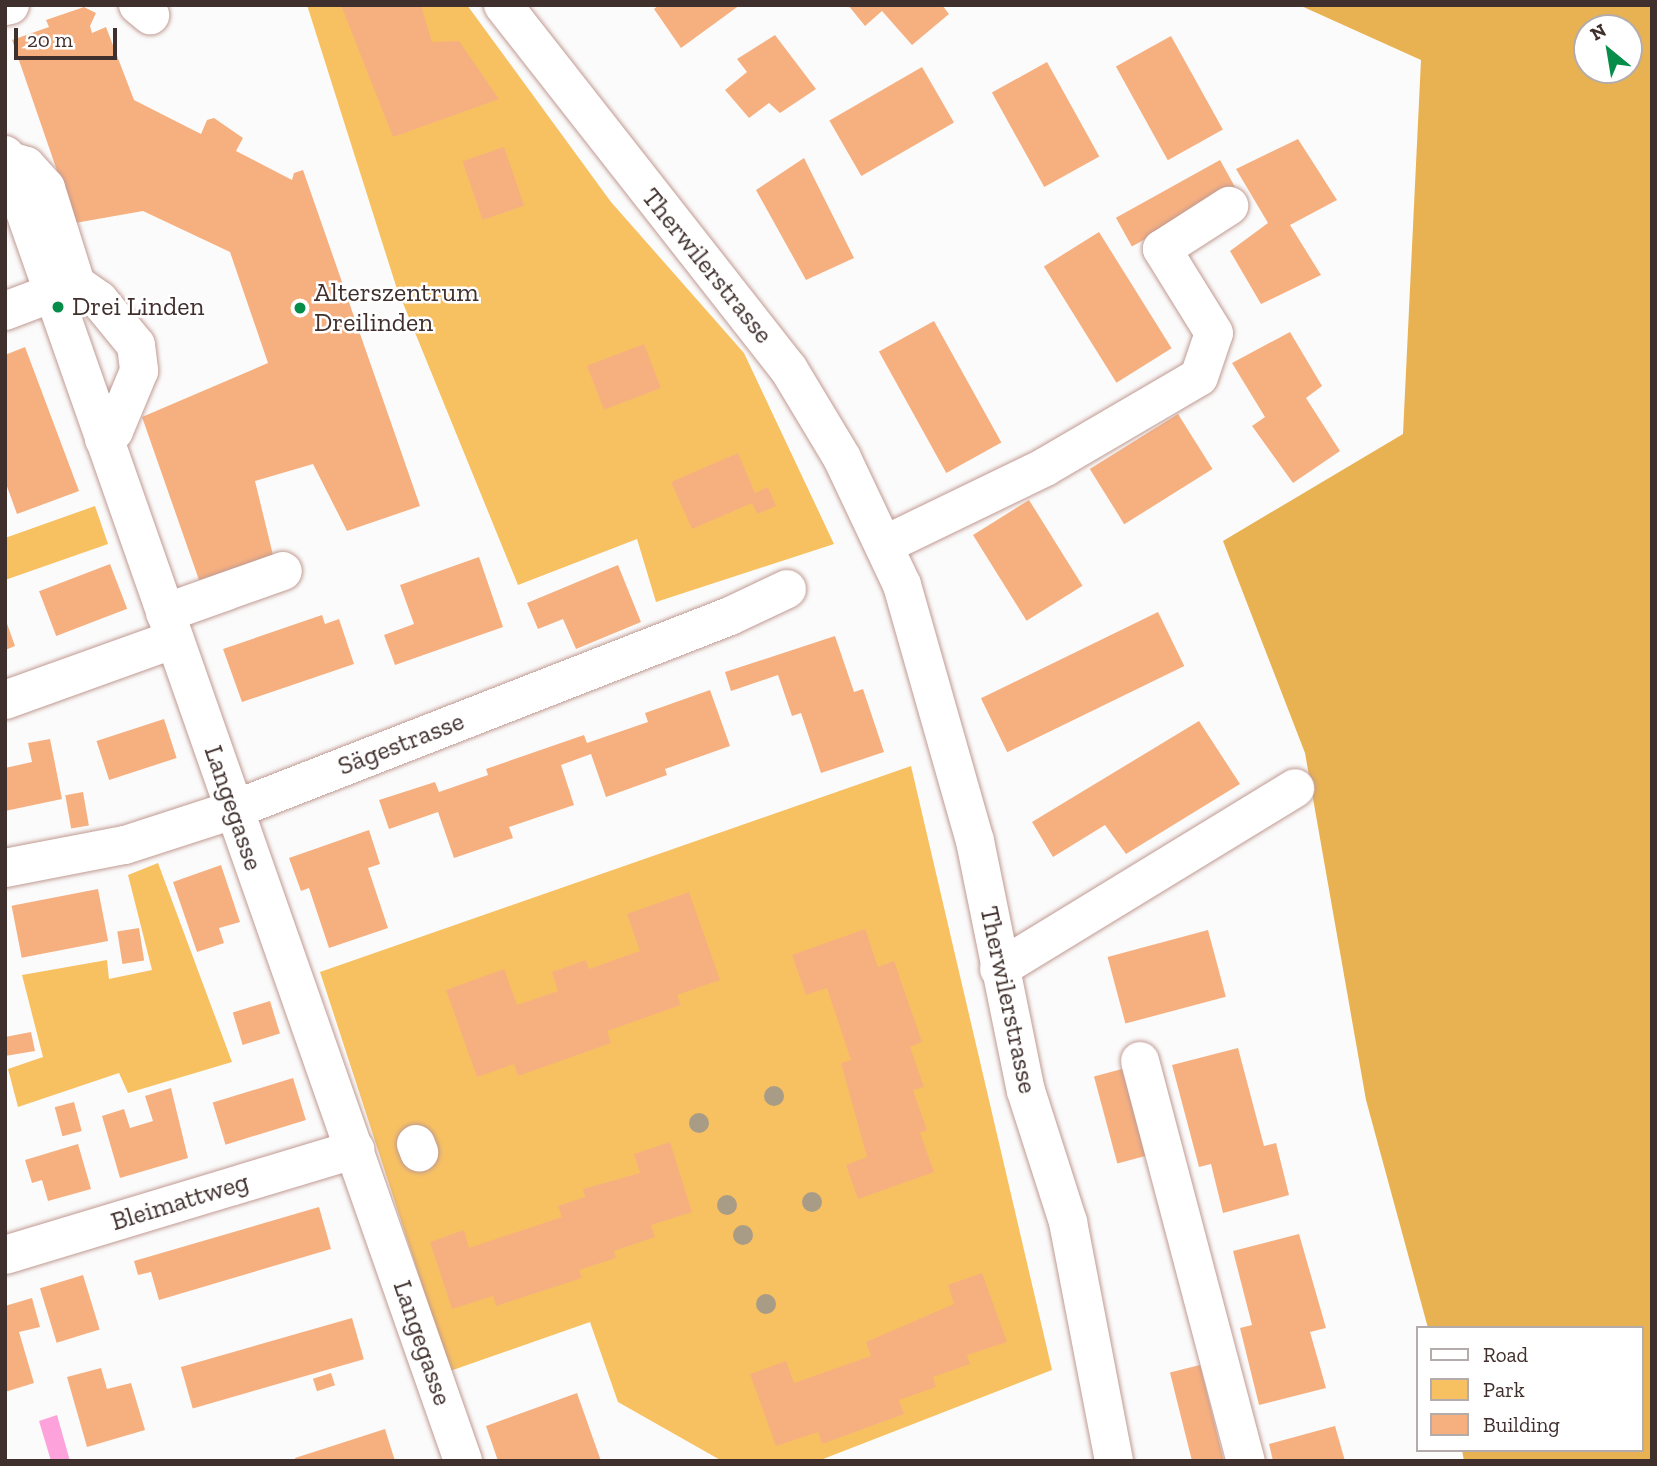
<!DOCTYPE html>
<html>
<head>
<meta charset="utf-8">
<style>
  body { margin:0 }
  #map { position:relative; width:1657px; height:1466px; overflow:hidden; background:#fbfbfb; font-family:"Zilla Slab",serif }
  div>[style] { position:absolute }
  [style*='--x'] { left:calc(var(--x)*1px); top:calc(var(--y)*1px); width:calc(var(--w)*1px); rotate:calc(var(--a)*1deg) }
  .green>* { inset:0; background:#f7c162 }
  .forest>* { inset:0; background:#e8b252 }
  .water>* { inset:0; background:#fea2dc }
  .building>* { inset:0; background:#f6b080; transform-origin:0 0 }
  .roads { filter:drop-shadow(0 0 2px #c09a92) drop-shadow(0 0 2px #c09a92) }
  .minor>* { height:38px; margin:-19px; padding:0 19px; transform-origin:19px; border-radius:19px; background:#fff }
  .major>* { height:38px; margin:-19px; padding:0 19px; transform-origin:19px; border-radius:19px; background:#fff }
  .trees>* { width:20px; height:20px; margin:-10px; border-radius:50%; background:#a99c87 }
  .dots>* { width:19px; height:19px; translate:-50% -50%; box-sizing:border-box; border:4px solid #fff; border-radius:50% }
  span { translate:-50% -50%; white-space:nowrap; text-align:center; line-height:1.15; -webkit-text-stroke:5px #fff; paint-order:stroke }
  .street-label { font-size:26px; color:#40302d }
  .poi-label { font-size:26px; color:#40302d }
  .left { translate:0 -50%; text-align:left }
  .frame { position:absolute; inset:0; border:7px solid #40302d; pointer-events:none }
  .legend { position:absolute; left:1416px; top:1326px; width:228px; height:126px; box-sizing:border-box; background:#fff; border:2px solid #b3acab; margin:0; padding:9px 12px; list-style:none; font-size:21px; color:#40302d }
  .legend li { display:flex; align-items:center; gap:14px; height:35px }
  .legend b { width:35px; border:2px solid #b3acab }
  .north { position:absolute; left:1573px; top:14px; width:70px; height:70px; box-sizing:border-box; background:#fff; border:2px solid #b3acab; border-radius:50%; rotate:330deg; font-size:19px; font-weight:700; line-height:28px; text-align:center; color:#40302d }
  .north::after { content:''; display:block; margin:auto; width:24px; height:32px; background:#068d4a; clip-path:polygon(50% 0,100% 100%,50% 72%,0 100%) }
  .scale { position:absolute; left:14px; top:28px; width:103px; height:32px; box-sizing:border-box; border:4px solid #40302d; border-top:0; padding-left:9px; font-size:21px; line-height:24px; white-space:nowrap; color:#40302d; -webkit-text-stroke:5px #fff; paint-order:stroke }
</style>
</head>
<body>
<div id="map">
  <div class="green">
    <div style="clip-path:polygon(307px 5px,467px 5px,611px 202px,744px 353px,834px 544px,656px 602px,637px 539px,518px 585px,396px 286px)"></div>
    <div style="clip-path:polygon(95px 506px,108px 544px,5px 580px,5px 538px)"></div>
    <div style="clip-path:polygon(911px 766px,1052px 1370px,818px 1461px,722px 1461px,618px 1402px,590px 1322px,450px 1371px,320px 972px)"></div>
    <div style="clip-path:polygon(158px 863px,232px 1062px,128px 1093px,119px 1073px,18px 1107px,8px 1069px,43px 1057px,22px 975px,107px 960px,109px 979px,152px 970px,128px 875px)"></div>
  </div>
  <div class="forest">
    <div style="clip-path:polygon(evenodd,1299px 5px,1652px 5px,1652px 1461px,1464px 1461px,1462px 1450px,1641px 1450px,1641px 1328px,1428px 1328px,1366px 1100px,1305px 753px,1223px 541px,1403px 434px,1421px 60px,1299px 5px,1587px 28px,1629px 28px,1629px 70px,1587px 70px,1587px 28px)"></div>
  </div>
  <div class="water">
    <div style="clip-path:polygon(57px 1415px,70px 1461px,51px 1461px,39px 1421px)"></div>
  </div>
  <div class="building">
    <div style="clip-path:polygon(341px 5px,421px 5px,432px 42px,459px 41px,499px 99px,393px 137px)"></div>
    <div style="clip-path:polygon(659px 5px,740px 5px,681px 48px,654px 9px)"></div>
    <div style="clip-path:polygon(848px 5px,942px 5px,949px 14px,912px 45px,882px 11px,865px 26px)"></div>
    <div style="clip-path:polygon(84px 7px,96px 13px,90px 26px,92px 33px,106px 27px,134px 100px,201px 134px,207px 120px,214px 118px,243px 138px,236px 151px,292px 180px,294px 173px,303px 170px,420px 506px,347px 531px,313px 464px,255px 481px,273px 555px,199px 580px,142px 417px,268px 363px,230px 252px,143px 211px,75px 223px,12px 40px,49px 27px,46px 20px)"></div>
    <div style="clip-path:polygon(775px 35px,816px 89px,780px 113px,769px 103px,749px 118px,725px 90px,747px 72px,737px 59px)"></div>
    <div style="left:1171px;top:36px;width:107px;height:63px;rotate:61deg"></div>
    <div style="left:1047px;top:62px;width:108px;height:63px;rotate:61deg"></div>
    <div style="left:922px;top:67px;width:64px;height:107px;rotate:60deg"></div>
    <div style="clip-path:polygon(1298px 139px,1337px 200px,1290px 225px,1321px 275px,1261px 304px,1230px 251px,1268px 223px,1236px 169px)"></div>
    <div style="left:504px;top:147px;width:62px;height:44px;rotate:71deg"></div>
    <div style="clip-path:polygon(804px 158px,854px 258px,806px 280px,756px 190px)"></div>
    <div style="left:1220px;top:160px;width:33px;height:119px;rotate:61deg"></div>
    <div style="left:1099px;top:232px;width:137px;height:65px;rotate:58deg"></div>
    <div style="left:934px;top:321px;width:139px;height:63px;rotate:61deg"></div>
    <div style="clip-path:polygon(1290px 332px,1322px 386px,1306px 398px,1340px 451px,1293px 483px,1252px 426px,1265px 417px,1232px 363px)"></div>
    <div style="left:644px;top:344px;width:47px;height:61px;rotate:69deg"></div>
    <div style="clip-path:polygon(25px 347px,79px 491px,17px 514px,5px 481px,5px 355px)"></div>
    <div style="left:1178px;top:414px;width:65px;height:104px;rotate:58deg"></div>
    <div style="clip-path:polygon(738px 453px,755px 493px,768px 487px,776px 506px,757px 514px,752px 503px,692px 529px,671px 482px)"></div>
    <div style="left:1029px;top:500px;width:101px;height:66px;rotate:58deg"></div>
    <div style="clip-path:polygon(479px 557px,503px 627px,395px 665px,384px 635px,414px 624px,400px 585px)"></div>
    <div style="left:110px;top:564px;width:48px;height:76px;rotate:69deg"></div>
    <div style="clip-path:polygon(618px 565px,641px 622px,576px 649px,563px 619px,538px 629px,527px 603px)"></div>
    <div style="left:1158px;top:612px;width:60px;height:197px;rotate:64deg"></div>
    <div style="clip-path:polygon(322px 615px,325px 624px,339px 619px,354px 664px,242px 702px,223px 649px)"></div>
    <div style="clip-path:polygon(5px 618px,15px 646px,5px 650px)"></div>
    <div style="clip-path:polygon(835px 636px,854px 692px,863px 689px,884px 752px,821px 773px,801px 713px,792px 716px,778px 675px,731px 691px,725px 672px)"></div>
    <div style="clip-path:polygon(710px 690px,730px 746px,665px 769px,667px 775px,606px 797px,591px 754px,561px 765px,574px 805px,509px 827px,513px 838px,454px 858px,438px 812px,389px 829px,379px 800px,435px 782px,439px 792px,488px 775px,486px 769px,584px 735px,587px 743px,648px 722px,645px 713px)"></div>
    <div style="left:164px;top:719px;width:41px;height:71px;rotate:72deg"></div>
    <div style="clip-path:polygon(1199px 721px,1240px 784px,1126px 854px,1105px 825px,1053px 857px,1032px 822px)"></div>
    <div style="clip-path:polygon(50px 739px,62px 799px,5px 811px,5px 768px,32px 762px,28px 743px)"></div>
    <div style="left:83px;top:792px;width:34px;height:18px;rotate:80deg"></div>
    <div style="clip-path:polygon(369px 830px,380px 864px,368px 868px,388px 928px,329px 948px,309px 888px,301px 891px,289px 858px)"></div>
    <div style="clip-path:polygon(221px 865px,240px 922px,219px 928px,224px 943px,197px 952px,173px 882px)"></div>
    <div style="left:98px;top:889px;width:53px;height:88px;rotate:79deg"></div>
    <div style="clip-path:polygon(689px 892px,720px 980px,677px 995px,681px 1005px,607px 1031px,611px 1043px,518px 1076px,514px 1064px,477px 1077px,446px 990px,504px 969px,517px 1005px,558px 991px,552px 972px,586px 960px,589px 969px,640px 951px,627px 914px)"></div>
    <div style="left:139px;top:928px;width:33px;height:22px;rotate:81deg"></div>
    <div style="clip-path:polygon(865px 929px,878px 967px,894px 961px,922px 1042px,910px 1047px,924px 1087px,913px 1090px,927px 1130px,920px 1133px,934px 1172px,858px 1199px,846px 1165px,867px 1157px,841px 1063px,851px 1060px,827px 988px,806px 995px,792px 955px)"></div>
    <div style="left:1208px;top:930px;width:69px;height:104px;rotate:75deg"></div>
    <div style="left:270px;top:1001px;width:34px;height:39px;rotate:73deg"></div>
    <div style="clip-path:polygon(31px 1032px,35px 1051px,5px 1056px,5px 1037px)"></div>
    <div style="clip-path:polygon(1238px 1048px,1264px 1146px,1276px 1143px,1289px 1195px,1223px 1213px,1211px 1164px,1199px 1167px,1172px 1065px)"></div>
    <div style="left:1122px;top:1069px;width:90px;height:29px;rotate:75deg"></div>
    <div style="left:293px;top:1078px;width:44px;height:84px;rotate:73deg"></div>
    <div style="clip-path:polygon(171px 1088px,188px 1158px,120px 1178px,102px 1116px,124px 1109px,130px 1128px,153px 1121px,145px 1096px)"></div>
    <div style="left:74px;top:1102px;width:30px;height:20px;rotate:75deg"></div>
    <div style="clip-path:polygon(670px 1142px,692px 1212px,651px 1225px,655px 1237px,614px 1251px,616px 1258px,579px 1270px,582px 1278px,496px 1306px,493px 1296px,452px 1309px,430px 1242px,464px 1230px,469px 1248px,562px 1217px,558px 1206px,585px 1197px,583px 1189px,640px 1173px,634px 1154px)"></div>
    <div style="clip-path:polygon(78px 1144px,91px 1189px,48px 1201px,42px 1180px,32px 1183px,25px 1160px)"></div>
    <div style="clip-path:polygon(319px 1207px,331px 1249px,159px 1300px,151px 1272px,138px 1275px,134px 1261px)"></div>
    <div style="clip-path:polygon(1299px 1234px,1326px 1328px,1310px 1332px,1326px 1388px,1259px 1405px,1240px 1328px,1252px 1325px,1233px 1251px)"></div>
    <div style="clip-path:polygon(982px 1273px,1007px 1342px,967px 1355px,970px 1364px,933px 1377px,936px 1387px,899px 1400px,904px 1414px,822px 1444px,818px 1432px,776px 1446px,750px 1374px,786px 1361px,794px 1383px,871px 1356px,866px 1342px,954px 1304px,948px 1285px)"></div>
    <div style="left:83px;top:1275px;width:57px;height:45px;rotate:73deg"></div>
    <div style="clip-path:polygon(32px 1298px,40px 1327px,19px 1332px,34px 1383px,5px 1392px,5px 1306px)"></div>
    <div style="left:352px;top:1318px;width:43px;height:178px;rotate:74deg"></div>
    <div style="left:1200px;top:1365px;width:99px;height:31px;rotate:76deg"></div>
    <div style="clip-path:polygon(101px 1368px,107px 1389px,131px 1383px,145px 1430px,87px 1447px,67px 1377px)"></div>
    <div style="left:331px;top:1373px;width:13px;height:19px;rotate:72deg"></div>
    <div style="clip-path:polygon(577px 1393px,601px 1461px,498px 1461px,486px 1426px)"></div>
    <div style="clip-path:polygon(1335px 1426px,1345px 1461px,1273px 1461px,1269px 1444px)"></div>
    <div style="clip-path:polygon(385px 1429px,395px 1461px,296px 1461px,295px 1458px)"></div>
  </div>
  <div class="roads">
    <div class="minor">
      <div style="--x:138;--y:5;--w:16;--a:40"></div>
      <div style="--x:5;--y:6;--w:5;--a:-11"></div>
      <div style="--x:5;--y:155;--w:1384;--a:70.67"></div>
      <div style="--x:76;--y:284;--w:28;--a:35"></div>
      <div style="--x:99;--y:300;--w:58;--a:50.6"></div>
      <div style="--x:136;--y:345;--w:26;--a:83"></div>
      <div style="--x:139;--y:371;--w:65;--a:112.6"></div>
      <div style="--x:114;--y:431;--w:13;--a:141"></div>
      <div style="--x:5;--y:311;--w:76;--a:-20.8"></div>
      <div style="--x:76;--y:284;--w:101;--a:-107.4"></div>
      <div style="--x:46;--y:188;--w:30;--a:-132"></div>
      <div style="--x:26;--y:166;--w:20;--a:-162"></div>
      <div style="--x:884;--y:545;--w:179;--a:-25.8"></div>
      <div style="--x:1045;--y:467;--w:178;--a:-30.3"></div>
      <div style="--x:1199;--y:377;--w:46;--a:-71.2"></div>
      <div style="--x:1214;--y:333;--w:99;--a:-121.8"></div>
      <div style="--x:1162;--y:249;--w:80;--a:-32.7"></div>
      <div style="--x:165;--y:613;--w:125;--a:-19.6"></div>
      <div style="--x:5;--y:700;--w:180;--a:-19.8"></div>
      <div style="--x:5;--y:868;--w:122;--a:-10.9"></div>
      <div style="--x:125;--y:845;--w:114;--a:-18"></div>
      <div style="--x:233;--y:810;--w:534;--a:-21.32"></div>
      <div style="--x:730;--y:616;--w:63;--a:-25.3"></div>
      <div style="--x:999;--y:969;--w:347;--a:-31.4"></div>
      <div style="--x:1140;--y:1061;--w:414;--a:75.2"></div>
      <div style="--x:416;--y:1144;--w:9;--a:69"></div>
      <div style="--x:5;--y:1255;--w:366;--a:-16.8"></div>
    </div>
    <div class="major">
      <div style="--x:503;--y:5;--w:462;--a:51.9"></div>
      <div style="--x:788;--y:368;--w:105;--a:59"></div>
      <div style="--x:842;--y:458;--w:140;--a:64.7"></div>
      <div style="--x:902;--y:585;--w:266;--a:74.1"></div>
      <div style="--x:975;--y:841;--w:255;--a:78.5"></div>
      <div style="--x:1026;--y:1091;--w:138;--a:72.2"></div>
      <div style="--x:1068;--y:1222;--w:243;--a:79.1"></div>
    </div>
  </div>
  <div class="trees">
    <div style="left:774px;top:1096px"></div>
    <div style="left:699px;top:1123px"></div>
    <div style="left:812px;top:1202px"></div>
    <div style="left:727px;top:1205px"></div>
    <div style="left:743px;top:1235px"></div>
    <div style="left:766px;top:1304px"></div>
  </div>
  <div class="dots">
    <div style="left:58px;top:307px;background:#068d4a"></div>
    <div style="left:300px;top:308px;background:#068d4a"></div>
  </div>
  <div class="street-label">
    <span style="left:707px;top:266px;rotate:51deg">Therwilerstrasse</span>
    <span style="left:401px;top:744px;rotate:-21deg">Sägestrasse</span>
    <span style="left:233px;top:808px;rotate:71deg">Langegasse</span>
    <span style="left:1008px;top:1000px;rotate:78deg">Therwilerstrasse</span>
    <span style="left:180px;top:1202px;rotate:-17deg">Bleimattweg</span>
    <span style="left:422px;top:1343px;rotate:71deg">Langegasse</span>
  </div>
  <div class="poi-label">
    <span class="left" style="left:314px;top:308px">Alterszentrum<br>Dreilinden</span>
    <span class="left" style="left:72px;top:307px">Drei Linden</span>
  </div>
  <div class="frame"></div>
  <ul class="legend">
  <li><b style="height:9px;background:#fff"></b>Road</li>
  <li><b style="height:19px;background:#f7c162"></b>Park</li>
  <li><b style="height:19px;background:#f6b080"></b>Building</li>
  </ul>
  <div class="north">N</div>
  <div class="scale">20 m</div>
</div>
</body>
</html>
